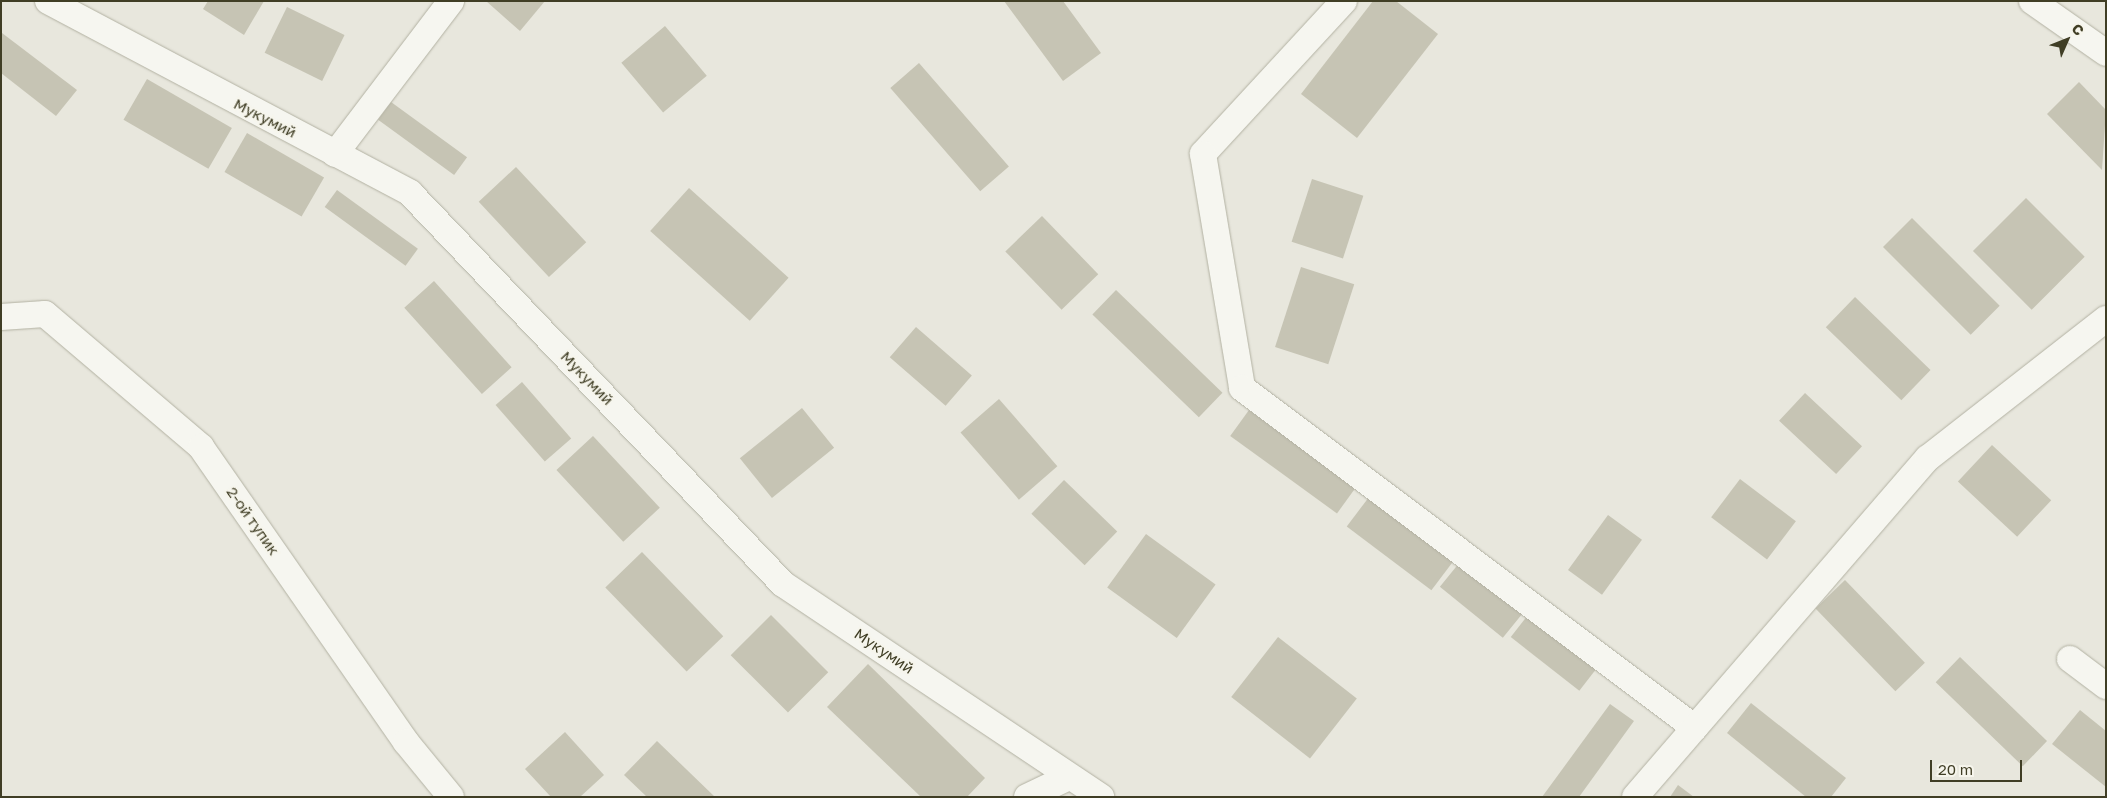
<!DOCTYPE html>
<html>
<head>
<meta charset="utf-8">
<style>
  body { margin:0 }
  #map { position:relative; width:2107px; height:798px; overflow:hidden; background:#e8e7dd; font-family:"Golos Text",sans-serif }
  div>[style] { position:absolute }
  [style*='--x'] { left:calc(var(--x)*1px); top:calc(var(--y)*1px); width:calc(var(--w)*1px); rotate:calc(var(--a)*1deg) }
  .building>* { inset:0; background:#c6c4b4; transform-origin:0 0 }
  .roads { filter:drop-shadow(0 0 1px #b2b1a2) drop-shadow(0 0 1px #b2b1a2) }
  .minor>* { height:26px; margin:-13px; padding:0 13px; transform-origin:13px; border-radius:13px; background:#f6f6f0 }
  span { translate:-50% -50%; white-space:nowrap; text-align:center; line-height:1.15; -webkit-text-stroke:4px #f6f5ec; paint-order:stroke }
  .street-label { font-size:15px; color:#403e25 }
  .frame { position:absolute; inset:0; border:2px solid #403e25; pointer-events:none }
  .north { position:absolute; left:2042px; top:15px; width:50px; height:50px; -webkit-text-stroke:4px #f6f5ec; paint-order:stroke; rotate:46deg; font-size:14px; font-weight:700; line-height:20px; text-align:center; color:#403e25 }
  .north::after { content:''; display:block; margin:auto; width:18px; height:22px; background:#403e25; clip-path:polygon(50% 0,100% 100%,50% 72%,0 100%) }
  .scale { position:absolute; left:1930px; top:760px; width:92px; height:22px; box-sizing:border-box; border:2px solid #403e25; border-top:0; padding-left:6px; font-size:15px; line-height:18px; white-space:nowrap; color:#403e25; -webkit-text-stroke:4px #f6f5ec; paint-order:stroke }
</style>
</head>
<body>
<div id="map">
  <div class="building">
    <div style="clip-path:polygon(208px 1px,264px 1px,244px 35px,203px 9px)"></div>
    <div style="clip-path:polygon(486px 1px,545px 1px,520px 31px)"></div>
    <div style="clip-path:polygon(1004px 1px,1063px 1px,1101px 53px,1063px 81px)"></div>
    <div style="clip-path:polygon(1373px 1px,1396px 1px,1438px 34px,1357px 138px,1301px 94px)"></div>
    <div style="left:287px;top:7px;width:64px;height:51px;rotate:26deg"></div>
    <div style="left:665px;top:26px;width:65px;height:57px;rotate:50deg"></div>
    <div style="clip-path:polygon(2px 33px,77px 90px,56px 116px,1px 73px)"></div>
    <div style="left:919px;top:63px;width:137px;height:38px;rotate:49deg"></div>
    <div style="left:147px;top:79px;width:98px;height:47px;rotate:30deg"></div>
    <div style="clip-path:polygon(2079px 82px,2106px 110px,2102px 170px,2047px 114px)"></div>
    <div style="left:391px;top:102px;width:94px;height:22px;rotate:36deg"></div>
    <div style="left:247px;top:133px;width:89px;height:45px;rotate:30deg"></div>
    <div style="left:516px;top:167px;width:103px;height:51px;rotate:47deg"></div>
    <div style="left:1312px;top:179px;width:54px;height:66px;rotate:18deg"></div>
    <div style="left:689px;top:188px;width:134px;height:58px;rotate:42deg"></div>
    <div style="left:337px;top:190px;width:100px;height:21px;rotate:36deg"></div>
    <div style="left:2026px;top:198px;width:83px;height:75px;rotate:45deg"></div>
    <div style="left:1042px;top:216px;width:81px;height:51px;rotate:46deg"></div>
    <div style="left:1912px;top:218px;width:124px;height:41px;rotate:45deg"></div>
    <div style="left:1301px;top:267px;width:56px;height:84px;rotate:18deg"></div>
    <div style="left:434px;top:281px;width:116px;height:40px;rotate:48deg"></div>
    <div style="left:1116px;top:290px;width:148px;height:34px;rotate:44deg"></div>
    <div style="left:1855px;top:297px;width:105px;height:42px;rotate:44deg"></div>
    <div style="left:916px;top:327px;width:74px;height:40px;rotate:41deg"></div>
    <div style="left:522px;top:382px;width:75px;height:35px;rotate:49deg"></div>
    <div style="left:1805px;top:393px;width:78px;height:38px;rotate:43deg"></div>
    <div style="left:999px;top:399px;width:89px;height:51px;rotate:49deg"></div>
    <div style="left:802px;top:408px;width:51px;height:80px;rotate:51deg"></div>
    <div style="left:1249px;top:410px;width:132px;height:32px;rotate:36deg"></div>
    <div style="left:593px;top:436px;width:98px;height:50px;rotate:47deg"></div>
    <div style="left:1992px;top:445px;width:81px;height:50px;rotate:43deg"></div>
    <div style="left:1740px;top:479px;width:70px;height:48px;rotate:37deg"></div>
    <div style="left:1064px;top:480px;width:74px;height:47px;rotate:44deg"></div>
    <div style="left:1369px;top:497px;width:106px;height:37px;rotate:37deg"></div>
    <div style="left:1608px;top:515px;width:42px;height:68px;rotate:36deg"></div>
    <div style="left:1146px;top:534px;width:86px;height:66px;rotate:36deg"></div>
    <div style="left:642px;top:552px;width:117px;height:51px;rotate:46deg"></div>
    <div style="left:1460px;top:562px;width:81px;height:32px;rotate:39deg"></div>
    <div style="left:1845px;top:580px;width:115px;height:41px;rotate:46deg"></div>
    <div style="left:771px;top:615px;width:81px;height:57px;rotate:45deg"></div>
    <div style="left:1528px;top:615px;width:87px;height:28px;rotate:38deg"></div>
    <div style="left:1278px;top:637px;width:100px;height:76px;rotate:38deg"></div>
    <div style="left:1960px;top:657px;width:121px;height:35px;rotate:44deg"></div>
    <div style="clip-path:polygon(868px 664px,985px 778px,967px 797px,921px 797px,827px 707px)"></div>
    <div style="clip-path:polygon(1751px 703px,1846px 778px,1831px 797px,1806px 797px,1727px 733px)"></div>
    <div style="clip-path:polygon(1610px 704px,1634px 721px,1579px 797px,1542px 797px)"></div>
    <div style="clip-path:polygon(2080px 710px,2106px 731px,2106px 787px,2052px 744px)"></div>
    <div style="clip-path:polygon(565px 732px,604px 775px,580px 797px,551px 797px,525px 769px)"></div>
    <div style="clip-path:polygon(657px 741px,715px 797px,647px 797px,624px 775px)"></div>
    <div style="clip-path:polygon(1678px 785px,1694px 797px,1670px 797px)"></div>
  </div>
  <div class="roads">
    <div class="minor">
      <div style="--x:48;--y:1;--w:410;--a:27.9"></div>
      <div style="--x:410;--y:193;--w:540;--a:46.35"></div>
      <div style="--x:783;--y:584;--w:383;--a:33.8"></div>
      <div style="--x:1344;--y:1;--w:208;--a:132.7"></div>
      <div style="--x:1203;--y:154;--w:237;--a:80.5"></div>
      <div style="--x:1242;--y:388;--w:566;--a:36.89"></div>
      <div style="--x:2032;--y:1;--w:90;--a:35.1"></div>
      <div style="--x:335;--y:154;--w:192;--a:-52.8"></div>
      <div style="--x:1;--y:317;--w:44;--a:-3.9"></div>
      <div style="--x:45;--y:314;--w:205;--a:40.4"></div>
      <div style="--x:201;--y:447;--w:359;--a:55.2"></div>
      <div style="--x:406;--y:742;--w:71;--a:50.7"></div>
      <div style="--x:2070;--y:659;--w:45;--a:36.9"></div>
      <div style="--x:1027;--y:797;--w:47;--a:-25.5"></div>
      <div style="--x:1635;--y:797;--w:448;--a:-49.2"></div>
      <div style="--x:1928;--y:458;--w:226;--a:-38"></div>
    </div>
  </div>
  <div class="street-label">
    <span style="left:265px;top:118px;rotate:27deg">Мукумий</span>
    <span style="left:587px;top:378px;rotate:46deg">Мукумий</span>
    <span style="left:253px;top:521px;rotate:55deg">2-ой тупик</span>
    <span style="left:884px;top:651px;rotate:34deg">Мукумий</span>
  </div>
  <div class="frame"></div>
  <div class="north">С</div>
  <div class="scale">20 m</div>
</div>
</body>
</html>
